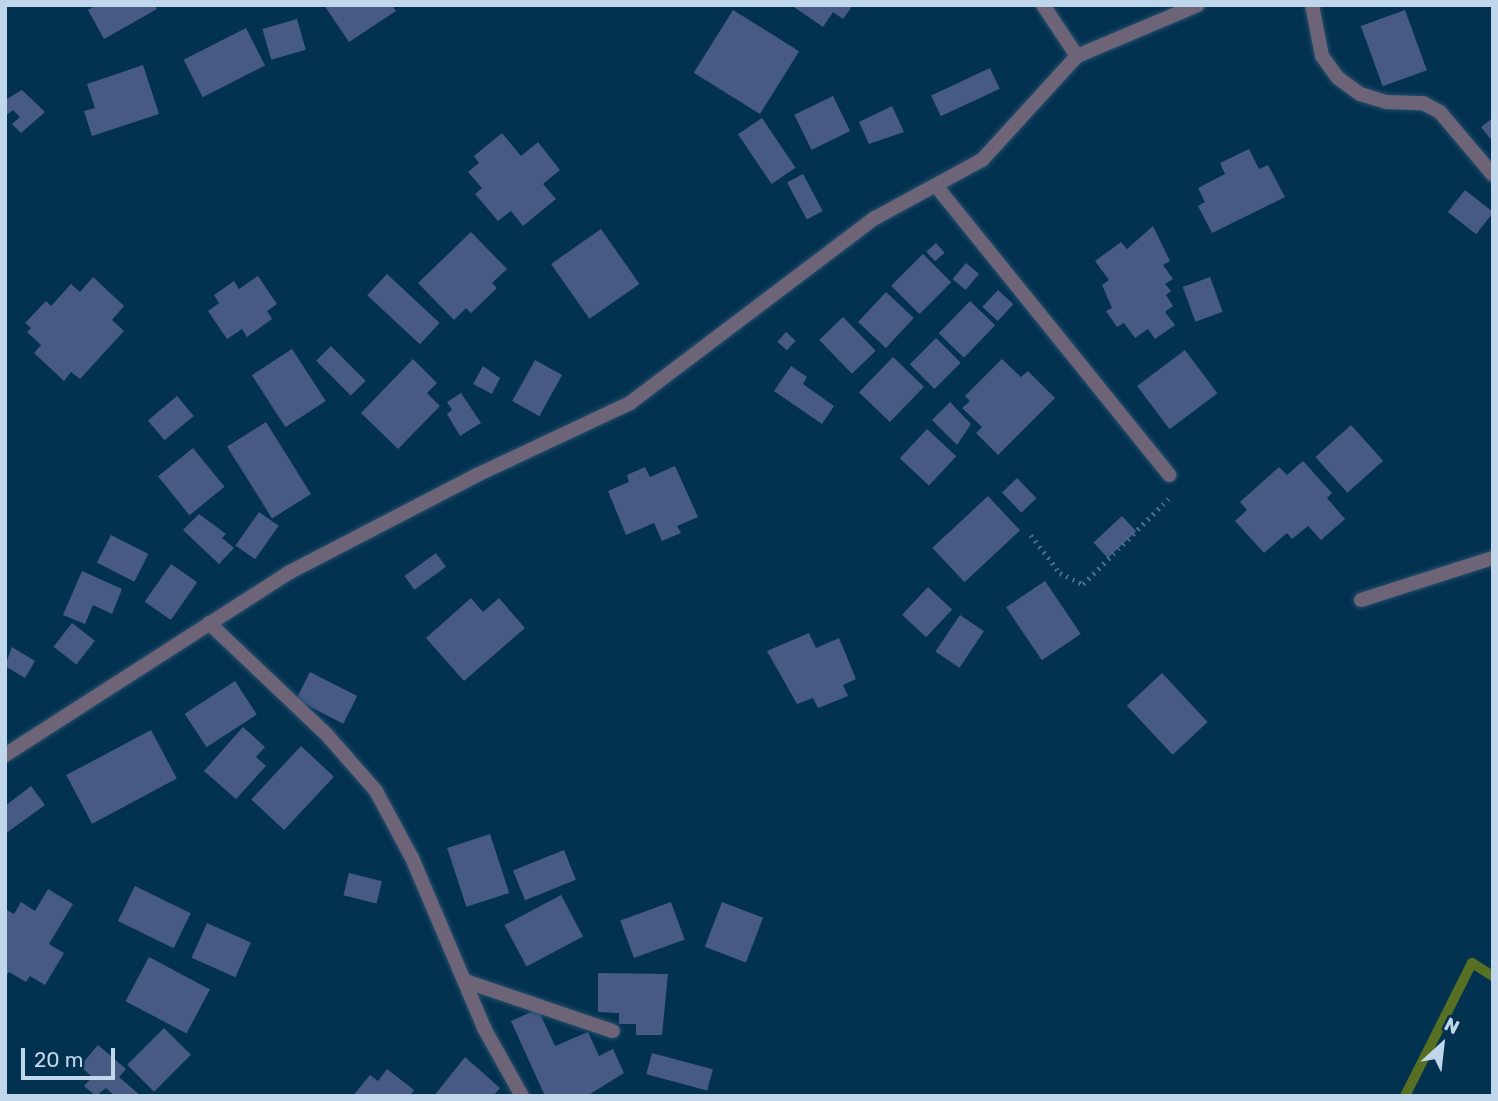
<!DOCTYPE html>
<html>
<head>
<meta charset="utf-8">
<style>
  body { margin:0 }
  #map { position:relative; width:1498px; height:1101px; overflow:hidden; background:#033150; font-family:Rubik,sans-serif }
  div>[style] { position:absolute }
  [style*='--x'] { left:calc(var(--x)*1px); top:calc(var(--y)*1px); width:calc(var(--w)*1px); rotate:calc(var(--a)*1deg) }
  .stream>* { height:10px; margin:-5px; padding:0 5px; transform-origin:5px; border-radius:5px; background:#576f22 }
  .building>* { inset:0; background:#475a84; transform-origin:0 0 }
  .path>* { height:4.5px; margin-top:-2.25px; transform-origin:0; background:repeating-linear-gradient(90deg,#486d88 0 2px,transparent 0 7px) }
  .roads { filter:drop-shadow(0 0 2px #254f6c) drop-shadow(0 0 2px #254f6c) }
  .minor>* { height:14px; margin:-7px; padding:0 7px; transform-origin:7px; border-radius:7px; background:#6d6478 }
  span { translate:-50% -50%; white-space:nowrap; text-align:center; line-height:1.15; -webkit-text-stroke:5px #033150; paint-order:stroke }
  .frame { position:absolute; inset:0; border:7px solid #c0d6ea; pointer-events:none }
  .north { position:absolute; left:1407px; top:1010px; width:70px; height:70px; -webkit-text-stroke:5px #033150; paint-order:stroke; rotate:27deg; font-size:19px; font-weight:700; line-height:28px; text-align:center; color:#c0d6ea }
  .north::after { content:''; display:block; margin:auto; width:24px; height:32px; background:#c0d6ea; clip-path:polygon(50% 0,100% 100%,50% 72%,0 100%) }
  .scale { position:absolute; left:21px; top:1048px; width:94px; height:32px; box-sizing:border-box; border:4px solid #c0d6ea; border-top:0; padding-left:9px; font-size:21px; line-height:24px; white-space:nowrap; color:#c0d6ea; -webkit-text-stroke:5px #033150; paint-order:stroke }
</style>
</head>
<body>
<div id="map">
  <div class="stream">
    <div style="--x:1405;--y:1096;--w:149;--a:-63.3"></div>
    <div style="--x:1472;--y:963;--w:25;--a:32"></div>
  </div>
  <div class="building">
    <div style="clip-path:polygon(96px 5px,155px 5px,157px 9px,104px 39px,88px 10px)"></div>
    <div style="clip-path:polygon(324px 5px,392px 5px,396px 11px,349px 42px)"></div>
    <div style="clip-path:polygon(791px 5px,853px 5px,843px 19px,833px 12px,823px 27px)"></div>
    <div style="left:733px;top:10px;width:78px;height:74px;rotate:32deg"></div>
    <div style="left:1405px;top:10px;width:64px;height:47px;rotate:70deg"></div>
    <div style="left:297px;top:19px;width:32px;height:36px;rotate:74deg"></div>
    <div style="left:246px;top:28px;width:42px;height:70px;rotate:63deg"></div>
    <div style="clip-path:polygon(143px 65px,159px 114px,92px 136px,84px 111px,95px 108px,87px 84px)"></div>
    <div style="left:990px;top:68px;width:23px;height:65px;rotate:65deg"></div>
    <div style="clip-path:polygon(22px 90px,45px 112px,21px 133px,12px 124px,20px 117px,13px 110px,5px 116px,5px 100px)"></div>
    <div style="left:833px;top:96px;width:39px;height:43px;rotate:64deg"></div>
    <div style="clip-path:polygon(892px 106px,904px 132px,869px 144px,859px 122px)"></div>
    <div style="left:762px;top:118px;width:60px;height:29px;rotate:56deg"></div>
    <div style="clip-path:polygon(1493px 118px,1493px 142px,1481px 127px)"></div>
    <div style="clip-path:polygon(502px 133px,521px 156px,538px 142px,560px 170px,543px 184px,556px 199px,523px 226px,511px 211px,498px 221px,475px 194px,482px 188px,468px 172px,479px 163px,474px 156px)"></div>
    <div style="clip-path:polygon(1249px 149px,1259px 169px,1268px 165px,1285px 197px,1212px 233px,1198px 206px,1205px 202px,1198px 188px,1225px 174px,1220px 163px)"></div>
    <div style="left:803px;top:174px;width:42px;height:18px;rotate:62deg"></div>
    <div style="left:1465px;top:190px;width:36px;height:28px;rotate:38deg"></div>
    <div style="clip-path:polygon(1153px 226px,1170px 261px,1163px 265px,1173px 279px,1165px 284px,1171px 291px,1166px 295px,1173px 306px,1165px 312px,1175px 325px,1155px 339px,1148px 329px,1135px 338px,1124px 323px,1117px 327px,1106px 311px,1112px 308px,1102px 285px,1109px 280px,1095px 261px,1121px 242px,1127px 249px)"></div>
    <div style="left:601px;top:229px;width:67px;height:61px;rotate:55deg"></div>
    <div style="clip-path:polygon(471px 232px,507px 269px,492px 283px,497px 288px,471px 313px,466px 308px,454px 320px,418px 283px)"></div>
    <div style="left:936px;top:243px;width:13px;height:13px;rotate:48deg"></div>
    <div style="left:923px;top:254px;width:40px;height:45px;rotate:45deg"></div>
    <div style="left:966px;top:263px;width:17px;height:21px;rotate:40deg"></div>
    <div style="left:387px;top:274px;width:72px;height:29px;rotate:43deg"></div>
    <div style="clip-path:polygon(258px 276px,277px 304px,267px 311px,272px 319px,247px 337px,242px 329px,227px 339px,208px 311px,219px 303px,214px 295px,234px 281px,239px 289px)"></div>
    <div style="clip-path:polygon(93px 277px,124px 306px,112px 320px,124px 331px,80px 379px,71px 372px,64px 381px,34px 353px,41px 345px,27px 332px,31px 328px,25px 323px,46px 301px,51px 306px,71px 284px,80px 292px)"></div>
    <div style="left:1210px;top:277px;width:37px;height:29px;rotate:70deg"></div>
    <div style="left:998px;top:290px;width:21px;height:23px;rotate:43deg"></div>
    <div style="left:886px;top:292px;width:38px;height:41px;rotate:43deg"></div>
    <div style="left:970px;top:301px;width:35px;height:45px;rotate:44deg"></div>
    <div style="left:843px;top:317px;width:47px;height:33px;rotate:46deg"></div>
    <div style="left:786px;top:332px;width:13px;height:13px;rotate:42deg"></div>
    <div style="left:936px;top:338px;width:35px;height:37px;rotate:45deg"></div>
    <div style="left:331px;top:346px;width:49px;height:21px;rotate:45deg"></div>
    <div style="left:292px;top:349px;width:62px;height:48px;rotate:57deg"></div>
    <div style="left:1185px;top:350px;width:54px;height:60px;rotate:53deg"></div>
    <div style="left:893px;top:357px;width:43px;height:49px;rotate:44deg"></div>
    <div style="clip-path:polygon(413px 359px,437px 383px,427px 393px,440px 406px,398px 449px,361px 413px)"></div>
    <div style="clip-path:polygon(1002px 359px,1021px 377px,1028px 371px,1055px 398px,998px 455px,976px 433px,982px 427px,962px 408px,970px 401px,965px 396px)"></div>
    <div style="left:535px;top:360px;width:31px;height:47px;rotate:29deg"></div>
    <div style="clip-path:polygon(483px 366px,500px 378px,492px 394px,473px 384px)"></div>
    <div style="clip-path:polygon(791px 366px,807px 377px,803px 384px,834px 406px,822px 424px,774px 391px)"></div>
    <div style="clip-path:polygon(461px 393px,481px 423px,460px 436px,447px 414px,452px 410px,447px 402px)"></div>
    <div style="left:177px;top:396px;width:26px;height:38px;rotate:50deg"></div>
    <div style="clip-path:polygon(950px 402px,971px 424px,957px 445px,932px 420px)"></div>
    <div style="left:266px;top:422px;width:85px;height:46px;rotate:58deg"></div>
    <div style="left:1351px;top:425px;width:48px;height:48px;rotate:48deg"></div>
    <div style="left:927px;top:429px;width:40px;height:40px;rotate:43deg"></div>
    <div style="left:193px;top:448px;width:50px;height:45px;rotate:51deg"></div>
    <div style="clip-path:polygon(1303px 461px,1332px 493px,1327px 498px,1345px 519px,1321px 540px,1308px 526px,1292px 539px,1287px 533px,1264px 553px,1235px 521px,1247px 510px,1240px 502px,1279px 467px,1287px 475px)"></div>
    <div style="clip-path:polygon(675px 466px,698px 517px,677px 526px,681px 533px,662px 541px,654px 523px,626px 535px,608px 491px,629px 482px,627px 475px,645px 467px,650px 477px)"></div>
    <div style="left:1017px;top:478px;width:28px;height:21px;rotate:46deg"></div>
    <div style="left:988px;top:496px;width:47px;height:76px;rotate:47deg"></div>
    <div style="left:259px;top:512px;width:24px;height:41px;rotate:35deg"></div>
    <div style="clip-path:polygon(199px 514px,226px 534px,222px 538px,234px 548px,219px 564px,183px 530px)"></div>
    <div style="left:1122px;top:516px;width:21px;height:39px;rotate:47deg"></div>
    <div style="left:111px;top:535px;width:42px;height:31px;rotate:27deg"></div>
    <div style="left:436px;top:553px;width:17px;height:39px;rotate:54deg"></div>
    <div style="left:171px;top:564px;width:32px;height:46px;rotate:35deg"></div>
    <div style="clip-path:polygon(82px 571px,122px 589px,112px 614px,93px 605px,85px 624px,63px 615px)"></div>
    <div style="left:1045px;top:581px;width:64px;height:47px;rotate:56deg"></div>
    <div style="left:928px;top:587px;width:33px;height:38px;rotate:43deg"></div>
    <div style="clip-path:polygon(471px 598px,483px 612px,499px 598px,525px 628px,464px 681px,426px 638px)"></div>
    <div style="left:960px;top:615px;width:29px;height:44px;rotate:34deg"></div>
    <div style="left:72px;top:623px;width:29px;height:30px;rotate:38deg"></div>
    <div style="clip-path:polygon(809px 633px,816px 648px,839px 638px,856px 679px,843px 685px,848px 696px,818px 708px,813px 698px,797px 704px,767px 651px)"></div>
    <div style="clip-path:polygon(12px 647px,35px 661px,25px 678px,5px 666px)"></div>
    <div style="left:310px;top:672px;width:53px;height:31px;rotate:27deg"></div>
    <div style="left:1162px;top:673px;width:67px;height:48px;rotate:47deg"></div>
    <div style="left:235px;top:681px;width:40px;height:60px;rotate:57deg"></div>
    <div style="clip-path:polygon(243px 727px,265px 747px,256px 757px,266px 766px,236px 799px,204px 771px)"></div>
    <div style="left:151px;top:730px;width:55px;height:96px;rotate:62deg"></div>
    <div style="left:301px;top:746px;width:45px;height:73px;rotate:43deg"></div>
    <div style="clip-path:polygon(31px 786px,45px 805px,5px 834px,5px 806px)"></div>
    <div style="left:490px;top:834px;width:62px;height:45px;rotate:72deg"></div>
    <div style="left:564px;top:850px;width:32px;height:55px;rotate:68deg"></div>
    <div style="left:349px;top:873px;width:34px;height:23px;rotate:14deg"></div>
    <div style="left:135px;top:886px;width:62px;height:39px;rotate:26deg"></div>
    <div style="clip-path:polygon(48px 889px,73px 904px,49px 944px,64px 953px,45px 985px,30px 976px,26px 982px,9px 972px,5px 978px,5px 909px,14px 914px,21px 902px,35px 911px)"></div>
    <div style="left:561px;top:895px;width:47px;height:64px;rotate:62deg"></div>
    <div style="left:671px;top:902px;width:40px;height:54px;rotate:70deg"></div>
    <div style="left:722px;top:902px;width:44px;height:48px;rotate:21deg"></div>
    <div style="left:207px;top:923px;width:48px;height:38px;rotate:24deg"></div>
    <div style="left:149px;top:957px;width:69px;height:50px;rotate:28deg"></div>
    <div style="clip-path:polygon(598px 973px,668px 974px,662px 1035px,636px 1035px,636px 1024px,619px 1024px,619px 1013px,598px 1012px)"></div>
    <div style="clip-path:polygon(538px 1009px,555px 1046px,588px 1032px,599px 1056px,613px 1049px,624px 1073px,587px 1096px,545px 1096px,511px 1021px)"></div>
    <div style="left:164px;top:1028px;width:38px;height:52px;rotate:45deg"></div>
    <div style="clip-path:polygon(98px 1045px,126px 1069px,119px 1077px,141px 1096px,115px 1096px,106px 1088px,96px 1096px,84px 1086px,92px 1077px,80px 1066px)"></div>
    <div style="left:652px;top:1053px;width:63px;height:22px;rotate:15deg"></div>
    <div style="clip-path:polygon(465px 1057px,500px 1088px,493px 1096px,434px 1096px)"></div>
    <div style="clip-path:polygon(387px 1069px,414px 1090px,410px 1096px,353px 1096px,370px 1075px,378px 1081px)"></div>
  </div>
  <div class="path">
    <div style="--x:1031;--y:535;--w:48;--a:52.7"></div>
    <div style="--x:1060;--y:573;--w:25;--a:26"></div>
    <div style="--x:1083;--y:584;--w:122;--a:-45"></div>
  </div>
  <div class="roads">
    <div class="minor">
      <div style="--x:1043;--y:5;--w:61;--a:56.3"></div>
      <div style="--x:1312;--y:5;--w:52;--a:78.9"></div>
      <div style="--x:1322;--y:56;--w:27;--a:54"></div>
      <div style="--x:1338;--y:78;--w:27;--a:36"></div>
      <div style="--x:1360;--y:94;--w:27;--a:17"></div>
      <div style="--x:1386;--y:102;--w:37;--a:2"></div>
      <div style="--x:1423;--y:103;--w:19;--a:28"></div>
      <div style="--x:1440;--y:112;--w:82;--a:49.9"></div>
      <div style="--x:937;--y:187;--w:370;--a:51.1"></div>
      <div style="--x:1361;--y:600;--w:139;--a:-17.7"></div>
      <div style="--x:209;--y:623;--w:163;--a:43.5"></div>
      <div style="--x:327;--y:735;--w:74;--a:48.8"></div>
      <div style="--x:376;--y:791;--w:76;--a:61.8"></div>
      <div style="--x:412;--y:858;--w:185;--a:67"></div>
      <div style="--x:484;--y:1028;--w:78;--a:60.8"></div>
      <div style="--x:5;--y:755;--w:336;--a:-32.7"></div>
      <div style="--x:288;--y:573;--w:213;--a:-27.4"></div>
      <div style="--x:477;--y:475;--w:169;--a:-25.2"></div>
      <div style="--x:630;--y:403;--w:307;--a:-37.1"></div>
      <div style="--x:875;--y:218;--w:122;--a:-28.5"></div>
      <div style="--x:982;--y:160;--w:141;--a:-47.6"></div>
      <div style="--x:1077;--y:56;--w:131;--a:-22.9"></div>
      <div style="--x:465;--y:981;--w:156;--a:18.7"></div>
    </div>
  </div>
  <div class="frame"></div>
  <div class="north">N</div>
  <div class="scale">20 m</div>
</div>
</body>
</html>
